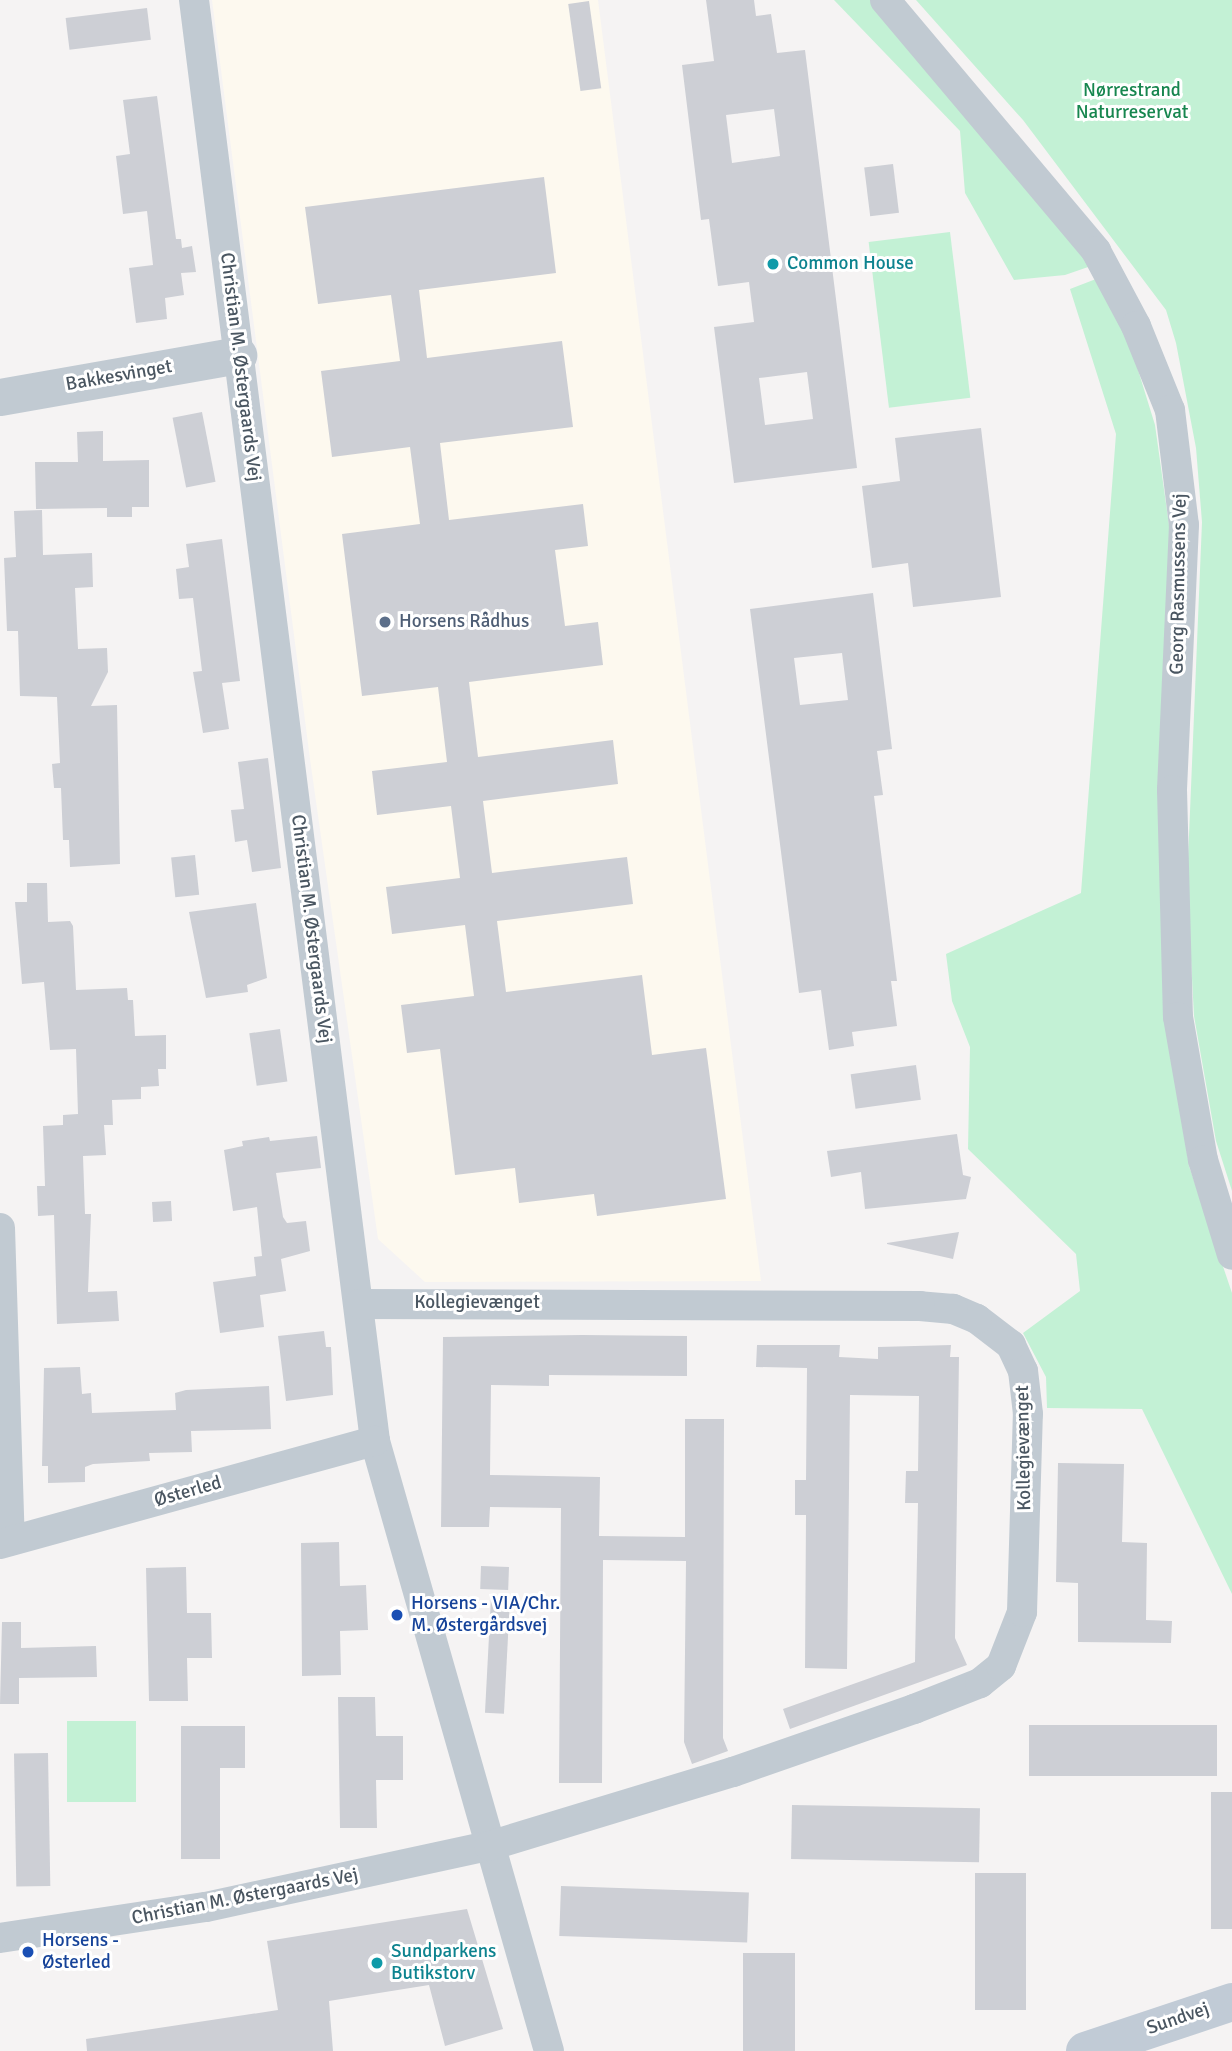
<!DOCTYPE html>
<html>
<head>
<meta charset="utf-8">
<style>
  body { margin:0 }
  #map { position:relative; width:1232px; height:2051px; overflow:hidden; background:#f5f3f3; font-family:Signika,sans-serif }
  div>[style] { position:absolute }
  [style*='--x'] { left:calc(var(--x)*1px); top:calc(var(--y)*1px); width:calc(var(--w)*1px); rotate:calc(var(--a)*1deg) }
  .commercial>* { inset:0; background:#fdf9ef }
  .green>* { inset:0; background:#c3f1d5; transform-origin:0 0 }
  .building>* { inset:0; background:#cdcfd5; transform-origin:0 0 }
  .minor>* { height:30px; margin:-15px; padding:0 15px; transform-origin:15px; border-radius:15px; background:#c1cad2 }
  .tertiary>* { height:37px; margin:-18.5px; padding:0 18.5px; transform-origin:18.5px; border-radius:18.5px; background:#c1cad2 }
  .secondary>* { height:38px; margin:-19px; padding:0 19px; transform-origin:19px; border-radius:19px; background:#c1cbd6 }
  .dots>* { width:19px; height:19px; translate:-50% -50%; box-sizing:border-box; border:4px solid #fff; border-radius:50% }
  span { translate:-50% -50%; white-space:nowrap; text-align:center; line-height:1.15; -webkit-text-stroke:6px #fff; paint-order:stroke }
  .park-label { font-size:19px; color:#17864f }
  .culture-label { font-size:19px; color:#0d838f }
  .left { translate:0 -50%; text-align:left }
  .street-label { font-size:19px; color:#4a5661 }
  .service-label { font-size:19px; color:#4e5e75 }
  .transit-label { font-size:19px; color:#164399 }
</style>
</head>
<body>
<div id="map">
  <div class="commercial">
    <div style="clip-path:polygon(212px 0,598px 0,761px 1281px,425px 1282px,378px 1239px,310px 759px)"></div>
  </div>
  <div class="green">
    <div style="clip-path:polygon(834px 0,870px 0,1067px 229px,1091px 266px,1065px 275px,1014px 280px,965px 193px,960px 131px)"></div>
    <div style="clip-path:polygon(916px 0,1232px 0,1232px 1191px,1216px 1141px,1194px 1016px,1187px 884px,1202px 522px,1196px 448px,1176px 343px,1166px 310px,1023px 120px)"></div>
    <div style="left:950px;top:232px;width:167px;height:82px;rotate:83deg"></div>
    <div style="clip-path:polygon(1096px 279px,1126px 331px,1155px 425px,1169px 525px,1167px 1021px,1189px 1166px,1232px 1293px,1232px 1594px,1142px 1409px,1047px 1408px,1046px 1377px,1023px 1333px,1080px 1291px,1076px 1254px,968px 1149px,970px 1047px,952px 1001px,946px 954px,1081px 893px,1116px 434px,1070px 289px)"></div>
    <div style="left:67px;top:1721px;width:69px;height:81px"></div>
  </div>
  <div class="building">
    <div style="clip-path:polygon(evenodd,706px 0,754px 0,756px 16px,771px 14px,777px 53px,805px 50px,857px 468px,734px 483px,714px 327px,754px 322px,749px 282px,718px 286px,709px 219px,701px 220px,682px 65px,714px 61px,706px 0,774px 109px,780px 156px,732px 163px,726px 115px,774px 109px,706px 0,807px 372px,813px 419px,765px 425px,759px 378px,807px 372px)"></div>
    <div style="left:589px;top:1px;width:88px;height:21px;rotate:82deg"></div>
    <div style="left:147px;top:8px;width:32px;height:82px;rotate:83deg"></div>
    <div style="clip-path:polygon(157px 96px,176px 239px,181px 239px,182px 248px,192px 246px,196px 272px,181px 273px,184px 295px,165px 298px,167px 319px,136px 323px,129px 268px,153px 265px,147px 211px,123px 214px,116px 156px,130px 154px,123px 100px)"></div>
    <div style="left:893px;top:164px;width:49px;height:29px;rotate:83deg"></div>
    <div style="clip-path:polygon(544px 177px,556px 273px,419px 290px,427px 358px,562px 341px,573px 427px,440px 443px,449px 520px,583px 504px,588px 546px,555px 550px,565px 626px,598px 622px,603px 665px,469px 682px,478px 757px,613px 740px,618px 784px,483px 801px,492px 873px,627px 857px,633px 904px,497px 921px,506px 992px,642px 975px,652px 1055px,706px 1048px,726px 1199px,597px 1216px,594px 1194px,519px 1203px,515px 1168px,455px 1175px,440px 1049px,407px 1053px,401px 1005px,474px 996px,465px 925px,392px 934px,386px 887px,460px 878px,451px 806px,377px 815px,372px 771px,447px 762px,438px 687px,362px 696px,342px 534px,420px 524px,410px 447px,332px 457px,321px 371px,400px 361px,391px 295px,318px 304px,305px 207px)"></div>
    <div style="left:202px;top:412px;width:71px;height:30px;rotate:79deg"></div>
    <div style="clip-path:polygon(981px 428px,1001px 597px,913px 607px,908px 563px,872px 568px,862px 486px,900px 481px,895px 438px)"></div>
    <div style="clip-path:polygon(103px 431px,103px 461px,149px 460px,149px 507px,132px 507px,132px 517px,107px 517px,107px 508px,36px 509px,35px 462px,78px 462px,77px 432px)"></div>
    <div style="clip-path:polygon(42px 510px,43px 555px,92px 553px,93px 587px,75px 588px,78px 649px,107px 648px,108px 672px,91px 706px,117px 705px,120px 864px,70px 867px,69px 840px,63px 840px,61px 788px,54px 788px,52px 764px,60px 763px,57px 697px,20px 696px,18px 631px,7px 631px,4px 558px,16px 557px,14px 511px)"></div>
    <div style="clip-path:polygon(222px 539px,240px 681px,222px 683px,229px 729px,203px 733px,193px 672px,202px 671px,193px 598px,179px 599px,176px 569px,189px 567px,186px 544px)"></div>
    <div style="clip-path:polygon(evenodd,873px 593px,892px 749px,877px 751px,883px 795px,874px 796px,897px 981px,891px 981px,897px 1026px,852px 1032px,854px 1046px,829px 1050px,821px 990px,799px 993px,750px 609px,873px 593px,842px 653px,848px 700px,800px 705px,794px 658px,842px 653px)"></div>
    <div style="clip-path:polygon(268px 758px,281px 868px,252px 872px,247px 840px,235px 842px,231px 810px,244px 809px,238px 762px)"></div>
    <div style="left:195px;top:855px;width:40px;height:24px;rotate:84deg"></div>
    <div style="clip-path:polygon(27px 883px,47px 883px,48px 922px,70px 921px,73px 926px,76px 990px,127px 988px,128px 1000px,133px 1000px,135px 1036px,166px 1035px,166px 1069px,158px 1069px,159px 1086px,141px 1087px,141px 1099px,112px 1100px,113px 1125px,104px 1125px,106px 1155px,83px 1156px,85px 1214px,91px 1214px,88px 1292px,117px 1291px,119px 1321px,57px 1324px,54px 1215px,38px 1216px,37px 1186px,45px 1186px,43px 1126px,63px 1125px,63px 1115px,78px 1114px,76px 1049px,50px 1050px,44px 982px,22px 984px,15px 902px,27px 902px)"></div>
    <div style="clip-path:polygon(256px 903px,267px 978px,247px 985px,248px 992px,206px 998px,189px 912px)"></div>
    <div style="left:280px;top:1029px;width:53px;height:31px;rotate:82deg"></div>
    <div style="left:916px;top:1065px;width:35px;height:66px;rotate:82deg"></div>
    <div style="clip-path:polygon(957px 1134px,963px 1175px,971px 1177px,966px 1199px,865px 1209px,861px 1172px,831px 1177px,827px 1151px)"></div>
    <div style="clip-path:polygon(317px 1136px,321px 1168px,276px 1173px,283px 1217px,287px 1223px,306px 1221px,310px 1251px,281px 1259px,286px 1291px,260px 1295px,264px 1327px,220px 1333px,213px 1282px,256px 1276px,254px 1257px,262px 1256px,257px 1207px,233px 1211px,224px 1150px,243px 1146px,242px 1141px,269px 1137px,270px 1141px)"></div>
    <div style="left:171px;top:1201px;width:20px;height:19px;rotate:87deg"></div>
    <div style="clip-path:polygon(959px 1232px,953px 1259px,887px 1244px,887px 1243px)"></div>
    <div style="clip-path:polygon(324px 1331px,326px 1347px,331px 1347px,333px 1395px,286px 1401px,278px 1336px)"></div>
    <div style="clip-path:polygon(582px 1335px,687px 1336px,687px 1376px,549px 1375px,549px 1386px,491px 1385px,490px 1475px,600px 1477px,599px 1536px,685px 1537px,685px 1419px,724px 1419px,723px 1738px,728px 1751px,692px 1764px,684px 1742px,686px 1561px,603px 1560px,602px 1783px,559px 1783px,561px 1508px,490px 1507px,489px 1527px,441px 1527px,443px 1337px)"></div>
    <div style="clip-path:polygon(757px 1345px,840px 1345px,839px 1357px,878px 1359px,878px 1347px,951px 1345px,950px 1357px,959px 1357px,955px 1638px,967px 1665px,790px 1729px,783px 1709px,915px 1662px,918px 1503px,905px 1503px,906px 1471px,918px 1471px,919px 1396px,850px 1395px,847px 1669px,805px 1668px,806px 1515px,795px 1515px,795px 1480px,806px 1480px,807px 1368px,756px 1367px)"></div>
    <div style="clip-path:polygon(80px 1367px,82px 1394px,91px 1393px,92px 1413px,176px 1410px,175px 1393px,186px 1390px,269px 1386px,271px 1429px,191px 1431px,192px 1452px,149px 1453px,150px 1461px,93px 1464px,85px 1467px,85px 1482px,48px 1483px,48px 1466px,42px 1466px,44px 1368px)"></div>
    <div style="clip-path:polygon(1058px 1463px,1124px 1464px,1122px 1542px,1147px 1543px,1146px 1620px,1172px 1621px,1171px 1643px,1078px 1642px,1078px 1583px,1056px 1582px)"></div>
    <div style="clip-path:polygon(339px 1542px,340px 1586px,366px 1585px,368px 1630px,340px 1631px,341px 1675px,302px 1676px,301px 1543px)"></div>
    <div style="left:481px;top:1566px;width:28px;height:23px;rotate:2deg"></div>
    <div style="clip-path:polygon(186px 1567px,187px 1613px,211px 1613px,212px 1658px,187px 1658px,188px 1701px,149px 1701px,146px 1568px)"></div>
    <div style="left:491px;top:1598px;width:19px;height:115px;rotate:3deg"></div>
    <div style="clip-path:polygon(2px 1622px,21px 1622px,21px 1648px,96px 1646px,97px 1677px,19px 1678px,19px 1704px,0 1704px)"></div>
    <div style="clip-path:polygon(338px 1697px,375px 1697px,376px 1736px,403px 1736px,403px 1780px,376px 1780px,377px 1828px,340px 1828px)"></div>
    <div style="left:1029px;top:1725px;width:188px;height:51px"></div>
    <div style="clip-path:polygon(181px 1726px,245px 1726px,245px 1768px,220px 1768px,220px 1859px,181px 1859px)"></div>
    <div style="left:48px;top:1753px;width:133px;height:34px;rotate:89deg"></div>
    <div style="left:1211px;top:1792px;width:21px;height:137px"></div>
    <div style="left:792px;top:1805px;width:188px;height:54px;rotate:1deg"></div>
    <div style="left:975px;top:1873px;width:51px;height:137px"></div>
    <div style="left:561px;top:1886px;width:188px;height:50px;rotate:2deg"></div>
    <div style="clip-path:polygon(467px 1909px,503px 2029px,445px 2046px,429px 1985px,329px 2001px,333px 2051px,87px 2051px,86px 2039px,278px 2010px,267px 1941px)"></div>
    <div style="left:743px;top:1953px;width:52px;height:98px"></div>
  </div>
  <div class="minor">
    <div style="--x:194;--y:0;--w:1452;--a:82.84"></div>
    <div style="--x:375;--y:1441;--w:634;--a:74.08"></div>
    <div style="--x:885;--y:0;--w:328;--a:49.9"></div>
    <div style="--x:1096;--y:251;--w:85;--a:61.9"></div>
    <div style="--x:1136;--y:326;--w:91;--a:68"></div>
    <div style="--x:1170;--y:410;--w:116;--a:83.1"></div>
    <div style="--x:1184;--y:525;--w:265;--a:92.6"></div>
    <div style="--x:1172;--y:790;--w:227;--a:88.5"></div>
    <div style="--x:1178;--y:1017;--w:145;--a:80.1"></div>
    <div style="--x:1203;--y:1160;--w:99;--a:73"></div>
    <div style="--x:0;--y:1228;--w:313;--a:88.2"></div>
    <div style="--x:0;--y:1544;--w:389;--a:-15.4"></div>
    <div style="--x:0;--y:1938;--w:208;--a:-8.6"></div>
    <div style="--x:206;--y:1907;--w:289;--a:-12.2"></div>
    <div style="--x:489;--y:1846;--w:255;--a:-16.9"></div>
    <div style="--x:733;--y:1772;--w:192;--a:-19.2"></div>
    <div style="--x:914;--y:1709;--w:71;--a:-21.5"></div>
    <div style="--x:980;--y:1683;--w:27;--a:-39"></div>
    <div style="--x:1001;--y:1666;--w:58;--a:-68.7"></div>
    <div style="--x:1022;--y:1612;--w:198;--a:-88.3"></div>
    <div style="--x:1028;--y:1414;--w:43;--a:-96.6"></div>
    <div style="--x:1023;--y:1371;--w:29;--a:-115"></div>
    <div style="--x:1011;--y:1345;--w:43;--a:-142.6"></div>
    <div style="--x:977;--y:1319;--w:26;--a:-157"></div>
    <div style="--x:953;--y:1309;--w:33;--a:-175"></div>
    <div style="--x:920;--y:1306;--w:560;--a:-179.8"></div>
  </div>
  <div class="tertiary">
    <div style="--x:0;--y:397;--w:242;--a:-10"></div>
  </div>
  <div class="secondary">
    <div style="--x:1085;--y:2051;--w:155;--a:-18.4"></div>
  </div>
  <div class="dots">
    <div style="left:773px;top:264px;background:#0f9aa8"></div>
    <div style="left:385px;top:622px;background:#5c6f8a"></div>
    <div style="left:397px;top:1615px;background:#1a4fb4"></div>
    <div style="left:28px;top:1952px;background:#1a4fb4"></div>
    <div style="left:377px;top:1963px;background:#0f9aa8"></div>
  </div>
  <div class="park-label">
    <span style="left:1132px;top:102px">Nørrestrand<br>Naturreservat</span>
  </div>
  <div class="culture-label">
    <span class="left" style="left:787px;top:264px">Common House</span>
    <span class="left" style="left:391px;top:1963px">Sundparkens<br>Butikstorv</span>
  </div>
  <div class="street-label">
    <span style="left:240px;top:367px;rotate:83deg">Christian M. Østergaards Vej</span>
    <span style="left:119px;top:376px;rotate:-10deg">Bakkesvinget</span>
    <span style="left:1179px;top:584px;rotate:-89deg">Georg Rasmussens Vej</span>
    <span style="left:311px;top:929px;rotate:83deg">Christian M. Østergaards Vej</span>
    <span style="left:477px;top:1303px">Kollegievænget</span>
    <span style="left:1024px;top:1448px;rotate:-91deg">Kollegievænget</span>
    <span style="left:188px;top:1492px;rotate:-16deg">Østerled</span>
    <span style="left:245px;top:1897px;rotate:-11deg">Christian M. Østergaards Vej</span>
    <span style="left:1178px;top:2019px;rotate:-19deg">Sundvej</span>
  </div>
  <div class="service-label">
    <span class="left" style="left:399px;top:622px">Horsens Rådhus</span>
  </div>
  <div class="transit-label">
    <span class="left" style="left:411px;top:1615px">Horsens - VIA/Chr.<br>M. Østergårdsvej</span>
    <span class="left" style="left:42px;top:1952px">Horsens -<br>Østerled</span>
  </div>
</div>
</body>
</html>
